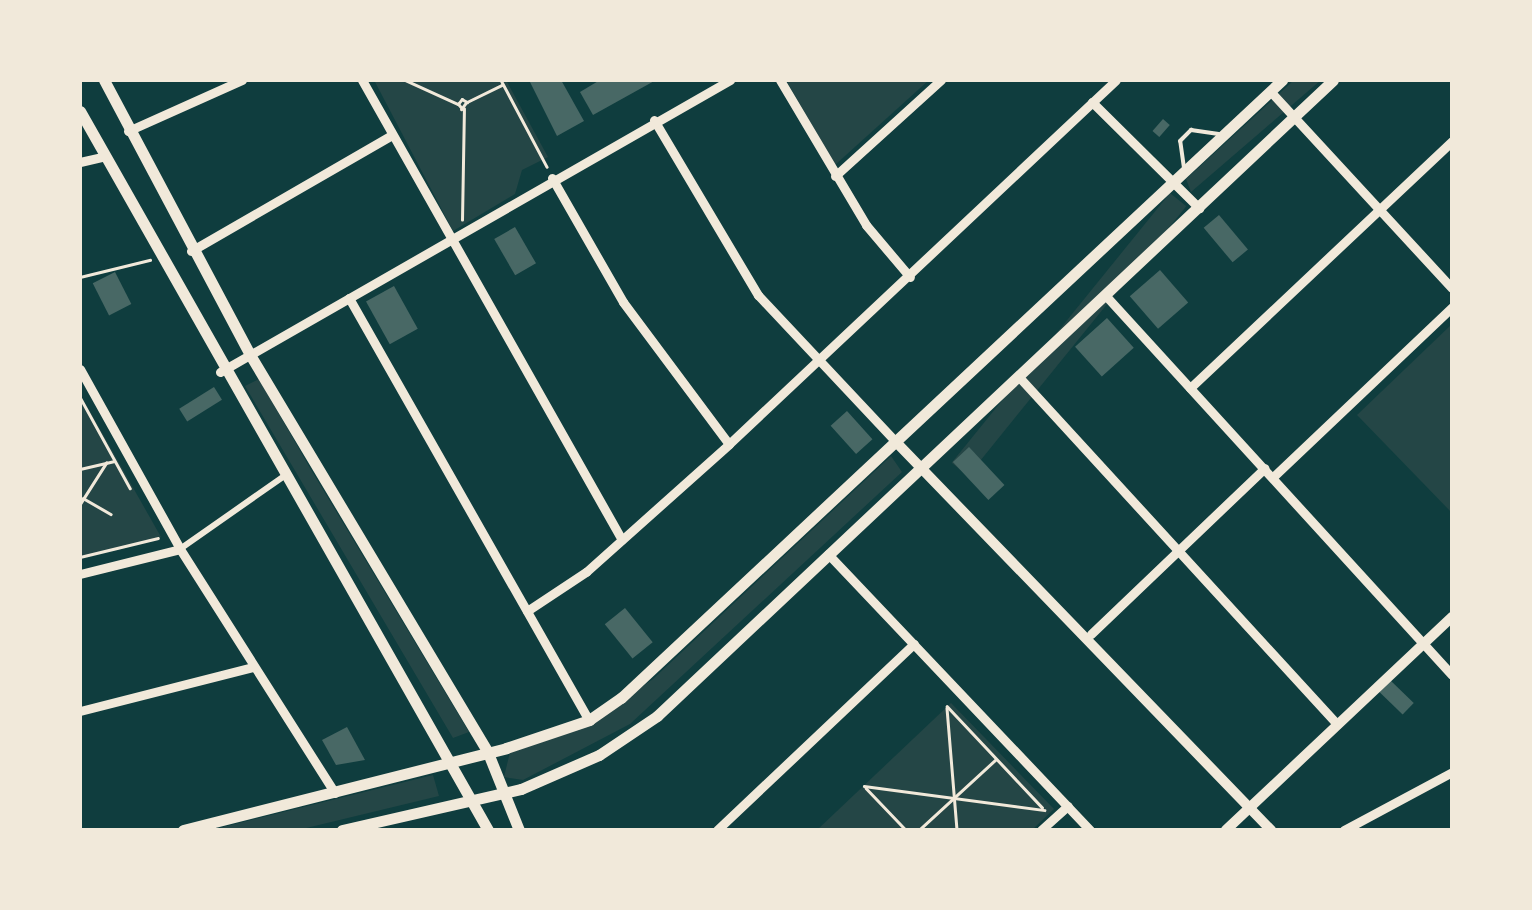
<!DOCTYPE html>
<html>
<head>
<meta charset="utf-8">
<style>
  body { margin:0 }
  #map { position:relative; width:1532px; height:910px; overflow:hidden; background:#0f3d3e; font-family:"Fira Sans Condensed",sans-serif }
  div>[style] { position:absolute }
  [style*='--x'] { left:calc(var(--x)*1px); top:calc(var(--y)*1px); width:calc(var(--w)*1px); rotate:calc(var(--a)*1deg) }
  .green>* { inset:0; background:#244646; transform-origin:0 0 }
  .building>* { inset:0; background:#486865; transform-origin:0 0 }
  .path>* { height:2.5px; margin:-1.25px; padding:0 1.25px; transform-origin:1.25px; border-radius:1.25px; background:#f1e9da }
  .service>* { height:4px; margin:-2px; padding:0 2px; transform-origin:2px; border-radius:2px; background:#f1e9da }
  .pedestrian>* { height:6px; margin:-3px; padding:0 3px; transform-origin:3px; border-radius:3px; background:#f1e9da }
  .minor>* { height:9px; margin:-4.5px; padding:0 4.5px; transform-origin:4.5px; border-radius:4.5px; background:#f1e9da }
  .tertiary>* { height:10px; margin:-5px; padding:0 5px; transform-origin:5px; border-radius:5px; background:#f1e9da }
  .secondary>* { height:11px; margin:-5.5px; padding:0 5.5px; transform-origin:5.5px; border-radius:5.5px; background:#f1e9da }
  span { translate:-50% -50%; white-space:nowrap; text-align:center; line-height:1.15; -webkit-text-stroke:8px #f1e9da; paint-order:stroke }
  .frame { position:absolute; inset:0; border:82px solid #f1e9da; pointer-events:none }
</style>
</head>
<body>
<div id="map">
  <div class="green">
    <div style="clip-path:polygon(374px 80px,506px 80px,548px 157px,522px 170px,515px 194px,453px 231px)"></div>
    <div style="clip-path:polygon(786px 80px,929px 80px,835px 165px)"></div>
    <div style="clip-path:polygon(1294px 80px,1321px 80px,1191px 192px,1186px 179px)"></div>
    <div style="left:1170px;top:193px;width:21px;height:347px;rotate:39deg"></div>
    <div style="clip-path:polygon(1452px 324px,1452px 513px,1357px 415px)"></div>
    <div style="clip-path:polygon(259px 379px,310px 468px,469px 732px,453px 738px,245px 386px)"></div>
    <div style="clip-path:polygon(80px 394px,161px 537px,80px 558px)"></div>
    <div style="clip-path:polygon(891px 456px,902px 472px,630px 724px,523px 780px,504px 777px,510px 752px,584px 727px,653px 679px)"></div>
    <div style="clip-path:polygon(951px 703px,1054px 809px,1032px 830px,817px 830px)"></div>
    <div style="clip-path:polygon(433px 775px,439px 796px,298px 830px,211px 830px)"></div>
  </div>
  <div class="building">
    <div style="clip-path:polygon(529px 80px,561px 80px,584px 121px,557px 136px)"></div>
    <div style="clip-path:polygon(600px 80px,656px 80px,593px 115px,580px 92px)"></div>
    <div style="left:1163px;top:119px;width:9px;height:16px;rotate:41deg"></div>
    <div style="left:1219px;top:215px;width:45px;height:20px;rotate:50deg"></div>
    <div style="left:515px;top:227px;width:42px;height:24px;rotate:60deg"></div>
    <div style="left:1160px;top:270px;width:43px;height:40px;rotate:49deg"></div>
    <div style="left:115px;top:272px;width:36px;height:25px;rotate:63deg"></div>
    <div style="left:394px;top:286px;width:49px;height:32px;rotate:61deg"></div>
    <div style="left:1107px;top:318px;width:40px;height:43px;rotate:48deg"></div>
    <div style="left:214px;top:387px;width:15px;height:41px;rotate:58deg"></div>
    <div style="left:847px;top:411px;width:38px;height:22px;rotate:48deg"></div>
    <div style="left:969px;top:447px;width:52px;height:22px;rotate:47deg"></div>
    <div style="left:625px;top:608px;width:44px;height:26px;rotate:51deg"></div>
    <div style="left:1390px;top:680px;width:33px;height:16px;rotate:44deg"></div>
    <div style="clip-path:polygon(347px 727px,365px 760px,336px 765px,322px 740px)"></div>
  </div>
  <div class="path">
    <div style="--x:405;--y:80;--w:58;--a:24.4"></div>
    <div style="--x:501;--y:80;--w:98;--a:62.1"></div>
    <div style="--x:462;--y:99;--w:6;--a:31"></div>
    <div style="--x:467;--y:102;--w:9;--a:126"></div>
    <div style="--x:462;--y:109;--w:6;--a:-129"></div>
    <div style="--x:458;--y:104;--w:6;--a:-51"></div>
    <div style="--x:467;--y:102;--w:39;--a:-26"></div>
    <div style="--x:462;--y:220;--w:111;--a:-89"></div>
    <div style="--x:80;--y:277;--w:72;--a:-13.7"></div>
    <div style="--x:80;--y:397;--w:104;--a:61.2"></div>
    <div style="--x:80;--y:469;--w:35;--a:-13"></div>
    <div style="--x:83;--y:498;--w:32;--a:30"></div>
    <div style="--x:80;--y:504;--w:49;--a:-57.6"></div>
    <div style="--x:80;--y:557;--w:80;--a:-13.7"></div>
    <div style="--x:947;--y:706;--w:139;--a:46.8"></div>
    <div style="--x:947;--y:708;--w:122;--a:85.3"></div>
    <div style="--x:864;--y:786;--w:182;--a:7.6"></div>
    <div style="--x:866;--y:788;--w:58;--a:46.4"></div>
    <div style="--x:919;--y:830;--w:103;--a:-42.6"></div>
  </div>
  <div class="service">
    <div style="--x:1184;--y:168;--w:27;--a:-98"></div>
    <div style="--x:1180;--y:141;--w:16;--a:-45"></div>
    <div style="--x:1191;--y:130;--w:28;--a:8"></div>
  </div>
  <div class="pedestrian">
    <div style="--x:180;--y:549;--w:126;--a:-35"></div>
  </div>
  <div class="minor">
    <div style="--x:362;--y:80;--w:528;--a:60.52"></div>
    <div style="--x:780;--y:80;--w:169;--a:59.3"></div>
    <div style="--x:866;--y:225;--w:68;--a:49.8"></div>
    <div style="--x:1270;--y:91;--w:268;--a:47.3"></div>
    <div style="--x:1092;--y:102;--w:151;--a:44.7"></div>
    <div style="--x:654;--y:120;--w:204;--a:59.3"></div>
    <div style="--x:758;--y:295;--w:202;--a:46.8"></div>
    <div style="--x:128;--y:131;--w:125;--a:-24.1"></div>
    <div style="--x:80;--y:162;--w:23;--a:-13"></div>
    <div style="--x:835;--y:176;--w:143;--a:-42.2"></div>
    <div style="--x:552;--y:178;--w:143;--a:60.2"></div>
    <div style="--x:623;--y:302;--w:177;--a:53.3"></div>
    <div style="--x:191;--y:251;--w:232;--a:-30"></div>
    <div style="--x:1106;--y:296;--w:513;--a:47.61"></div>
    <div style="--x:349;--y:298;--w:485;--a:60.4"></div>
    <div style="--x:80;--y:369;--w:206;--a:60.9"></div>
    <div style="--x:180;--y:549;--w:289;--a:57.6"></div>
    <div style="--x:220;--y:372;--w:588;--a:-29.79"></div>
    <div style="--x:1019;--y:377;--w:471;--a:47.5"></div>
    <div style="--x:1190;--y:388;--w:360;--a:-43.3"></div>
    <div style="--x:1273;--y:477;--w:247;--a:-43.5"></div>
    <div style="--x:828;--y:554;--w:381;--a:46.5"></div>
    <div style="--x:80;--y:574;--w:103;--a:-14"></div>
    <div style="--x:527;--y:611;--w:71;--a:-33.5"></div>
    <div style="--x:586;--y:572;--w:192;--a:-41.8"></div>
    <div style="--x:729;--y:444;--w:531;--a:-43.25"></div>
    <div style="--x:1091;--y:634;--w:240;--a:-43.7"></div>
    <div style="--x:80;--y:711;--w:179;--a:-14.3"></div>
    <div style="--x:717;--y:830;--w:271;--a:-43.4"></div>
    <div style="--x:1041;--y:830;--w:36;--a:-42"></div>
    <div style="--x:1344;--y:830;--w:123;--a:-28.2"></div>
  </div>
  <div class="tertiary">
    <div style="--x:896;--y:442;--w:540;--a:45.98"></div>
    <div style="--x:1226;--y:830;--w:311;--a:-43.3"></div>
  </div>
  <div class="secondary">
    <div style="--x:104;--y:80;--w:309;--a:62"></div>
    <div style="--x:249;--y:353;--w:466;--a:59.1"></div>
    <div style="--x:488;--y:753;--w:83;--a:68.1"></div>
    <div style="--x:80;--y:111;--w:827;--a:60.43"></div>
    <div style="--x:183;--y:830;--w:333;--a:-14.2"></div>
    <div style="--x:506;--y:748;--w:88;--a:-18.6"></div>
    <div style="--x:589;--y:720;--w:39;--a:-35"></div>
    <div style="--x:621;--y:698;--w:905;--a:-43.07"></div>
    <div style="--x:342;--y:830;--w:184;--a:-12.9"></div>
    <div style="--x:521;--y:789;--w:85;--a:-23.6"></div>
    <div style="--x:599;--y:755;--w:70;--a:-33.9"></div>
    <div style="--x:657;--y:716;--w:928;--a:-43.25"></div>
  </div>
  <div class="frame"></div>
</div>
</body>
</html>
